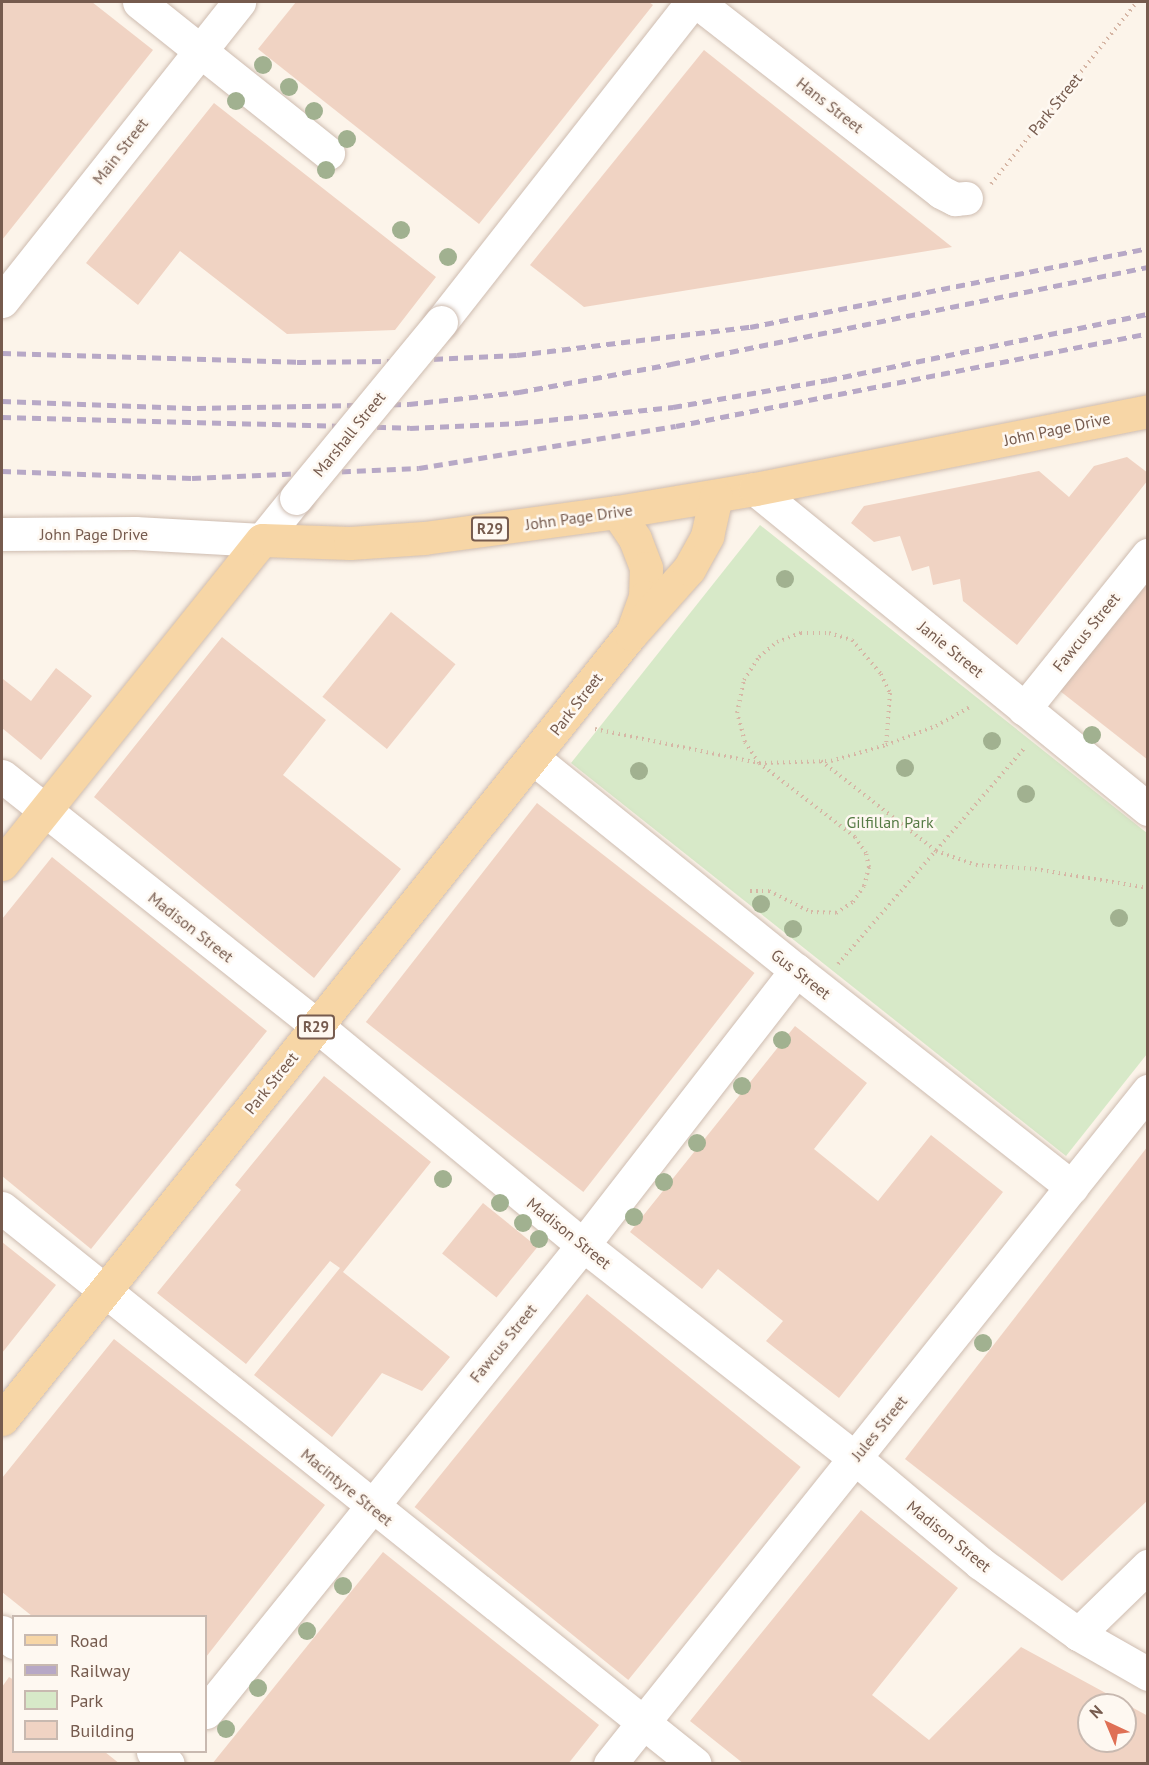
<!DOCTYPE html>
<html>
<head>
<meta charset="utf-8">
<style>
  body { margin:0 }
  #map { position:relative; width:1149px; height:1765px; overflow:hidden; background:#fcf4ea; font-family:"PT Sans",sans-serif }
  div>[style] { position:absolute }
  [style*='--x'] { left:calc(var(--x)*1px); top:calc(var(--y)*1px); width:calc(var(--w)*1px); rotate:calc(var(--a)*1deg) }
  .green>* { inset:0; background:#d7e9c8 }
  .building>* { inset:0; background:#f0d3c3; transform-origin:0 0 }
  .path>* { height:4px; margin-top:-2px; transform-origin:0; background:repeating-linear-gradient(90deg,#d6b6a5 0 1.5px,transparent 0 6px) }
  .roads { filter:drop-shadow(0 0 2px #cebcb0) drop-shadow(0 0 2px #cebcb0) }
  .minor>* { height:33px; margin:-16.5px; padding:0 16.5px; transform-origin:16.5px; border-radius:16.5px; background:#fff }
  .major>* { height:33px; margin:-16.5px; padding:0 16.5px; transform-origin:16.5px; border-radius:16.5px; background:#f7d6a6 }
  .rail>* { height:4.5px; margin-top:-2.25px; transform-origin:0; background:repeating-linear-gradient(90deg,#b7a8c6 0 9px,transparent 0 15px) }
  .bridges { filter:drop-shadow(0 0 2px #cebcb0) drop-shadow(0 0 2px #cebcb0) }
  .minor-bridge>* { height:33px; margin:-16.5px; padding:0 16.5px; transform-origin:16.5px; border-radius:16.5px; background:#fff }
  .trees>* { width:18px; height:18px; margin:-9px; border-radius:50%; background:#a1b190 }
  span { translate:-50% -50%; white-space:nowrap; text-align:center; line-height:1.15; -webkit-text-stroke:5px #fef8f1; paint-order:stroke }
  .shield-label span { padding:2px 4px; background:#fef8f1; border:2px solid; border-radius:4px; -webkit-text-stroke-width:0 }
  .shield-label { font-size:15px; color:#765b4e; font-weight:700 }
  .street-label { font-size:16px; color:#765b4e }
  .park-label { font-size:16px; color:#577b46 }
  .frame { position:absolute; inset:0; border:3px solid #765b4e; pointer-events:none }
  .legend { position:absolute; left:12px; top:1615px; width:195px; height:138px; box-sizing:border-box; background:#fef8f1; border:2px solid #c8b9b0; margin:0; padding:8px 10px; list-style:none; font-size:18px; color:#765b4e }
  .legend li { display:flex; align-items:center; gap:12px; height:30px }
  .legend b { width:30px; border:2px solid #c8b9b0 }
  .north { position:absolute; left:1077px; top:1693px; width:60px; height:60px; box-sizing:border-box; background:#fef8f1; border:2px solid #c8b9b0; border-radius:50%; rotate:316deg; font-size:16px; font-weight:700; line-height:24px; text-align:center; color:#765b4e }
  .north::after { content:''; display:block; margin:auto; width:21px; height:27px; background:#df7055; clip-path:polygon(50% 0,100% 100%,50% 72%,0 100%) }
</style>
</head>
<body>
<div id="map">
  <div class="green">
    <div style="clip-path:polygon(760px 525px,1147px 833px,1147px 1054px,1066px 1156px,571px 763px)"></div>
  </div>
  <div class="building">
    <div style="clip-path:polygon(2px 2px,92px 2px,153px 50px,2px 240px)"></div>
    <div style="clip-path:polygon(296px 2px,649px 2px,653px 5px,479px 224px,258px 49px)"></div>
    <div style="clip-path:polygon(704px 50px,952px 247px,584px 307px,530px 265px)"></div>
    <div style="clip-path:polygon(214px 103px,436px 277px,395px 330px,287px 334px,180px 251px,138px 305px,86px 263px)"></div>
    <div style="clip-path:polygon(1127px 457px,1148px 473px,1148px 480px,1017px 645px,963px 601px,960px 579px,933px 585px,929px 566px,912px 571px,900px 536px,874px 542px,851px 523px,864px 506px,1039px 471px,1069px 497px,1094px 466px)"></div>
    <div style="clip-path:polygon(1148px 583px,1148px 760px,1060px 691px)"></div>
    <div style="left:391px;top:612px;width:83px;height:109px;rotate:39deg"></div>
    <div style="clip-path:polygon(222px 637px,326px 720px,283px 775px,401px 869px,314px 978px,94px 797px)"></div>
    <div style="clip-path:polygon(56px 668px,92px 696px,41px 760px,2px 728px,2px 681px,3px 679px,31px 701px)"></div>
    <div style="left:537px;top:803px;width:276px;height:278px;rotate:38deg"></div>
    <div style="clip-path:polygon(52px 857px,267px 1031px,91px 1249px,2px 1176px,2px 919px)"></div>
    <div style="clip-path:polygon(795px 1026px,867px 1083px,814px 1149px,878px 1201px,931px 1135px,1003px 1192px,839px 1398px,766px 1341px,783px 1321px,718px 1269px,702px 1289px,630px 1232px)"></div>
    <div style="clip-path:polygon(324px 1076px,431px 1162px,343px 1272px,450px 1357px,422px 1391px,382px 1373px,332px 1437px,254px 1375px,340px 1268px,330px 1261px,246px 1364px,157px 1293px,241px 1190px,235px 1185px)"></div>
    <div style="clip-path:polygon(1148px 1146px,1148px 1500px,1062px 1581px,905px 1459px)"></div>
    <div style="left:483px;top:1203px;width:70px;height:65px;rotate:39deg"></div>
    <div style="clip-path:polygon(2px 1242px,56px 1285px,2px 1353px)"></div>
    <div style="left:587px;top:1294px;width:275px;height:274px;rotate:39deg"></div>
    <div style="clip-path:polygon(114px 1339px,325px 1505px,206px 1657px,206px 1616px,32px 1616px,2px 1592px,2px 1478px)"></div>
    <div style="clip-path:polygon(evenodd,861px 1510px,958px 1588px,872px 1695px,929px 1740px,1021px 1647px,1148px 1716px,1148px 1764px,744px 1764px,690px 1721px,861px 1510px,1089px 1705px,1125px 1705px,1125px 1741px,1089px 1741px,1089px 1705px)"></div>
    <div style="clip-path:polygon(383px 1552px,599px 1725px,568px 1764px,212px 1764px)"></div>
    <div style="clip-path:polygon(9px 1677px,14px 1680px,14px 1752px,105px 1752px,120px 1764px,2px 1764px,2px 1687px)"></div>
  </div>
  <div class="path">
    <div style="--x:991;--y:184;--w:233;--a:-51.3"></div>
    <div style="--x:595;--y:729;--w:167;--a:11.7"></div>
    <div style="--x:759;--y:763;--w:72;--a:-1.6"></div>
    <div style="--x:831;--y:761;--w:57;--a:-16.2"></div>
    <div style="--x:886;--y:745;--w:53;--a:-20.8"></div>
    <div style="--x:936;--y:726;--w:41;--a:-29.1"></div>
    <div style="--x:821;--y:761;--w:146;--a:38"></div>
    <div style="--x:936;--y:851;--w:42;--a:19.3"></div>
    <div style="--x:976;--y:865;--w:59;--a:3.9"></div>
    <div style="--x:1035;--y:869;--w:115;--a:9.5"></div>
    <div style="--x:750;--y:891;--w:19;--a:0"></div>
    <div style="--x:769;--y:891;--w:47;--a:26.6"></div>
    <div style="--x:811;--y:912;--w:25;--a:2"></div>
    <div style="--x:836;--y:913;--w:20;--a:-33"></div>
    <div style="--x:853;--y:902;--w:19;--a:-55"></div>
    <div style="--x:864;--y:886;--w:20;--a:-75"></div>
    <div style="--x:869;--y:867;--w:14;--a:-102"></div>
    <div style="--x:866;--y:853;--w:19;--a:-125"></div>
    <div style="--x:855;--y:837;--w:121;--a:-142.4"></div>
    <div style="--x:759;--y:763;--w:25;--a:-124"></div>
    <div style="--x:745;--y:742;--w:30;--a:-105"></div>
    <div style="--x:737;--y:713;--w:34;--a:-78"></div>
    <div style="--x:744;--y:680;--w:27;--a:-57"></div>
    <div style="--x:759;--y:657;--w:23;--a:-40"></div>
    <div style="--x:777;--y:642;--w:26;--a:-21"></div>
    <div style="--x:801;--y:633;--w:28;--a:0"></div>
    <div style="--x:829;--y:633;--w:24;--a:17"></div>
    <div style="--x:852;--y:640;--w:45;--a:49.5"></div>
    <div style="--x:881;--y:674;--w:21;--a:65"></div>
    <div style="--x:890;--y:693;--w:52;--a:94.4"></div>
    <div style="--x:838;--y:964;--w:286;--a:-49.2"></div>
  </div>
  <div class="roads">
    <div class="minor">
      <div style="--x:139;--y:2;--w:242;--a:38.6"></div>
      <div style="--x:697;--y:2;--w:309;--a:37.9"></div>
      <div style="--x:941;--y:192;--w:16;--a:27"></div>
      <div style="--x:955;--y:199;--w:11;--a:-5"></div>
      <div style="--x:2;--y:301;--w:382;--a:-51.6"></div>
      <div style="--x:441;--y:322;--w:407;--a:-51.9"></div>
      <div style="--x:755;--y:489;--w:507;--a:39.15"></div>
      <div style="--x:2;--y:534;--w:133;--a:-0.4"></div>
      <div style="--x:135;--y:533;--w:127;--a:3.2"></div>
      <div style="--x:262;--y:540;--w:54;--a:-51"></div>
      <div style="--x:1024;--y:709;--w:198;--a:-51.2"></div>
      <div style="--x:533;--y:758;--w:338;--a:38.9"></div>
      <div style="--x:796;--y:970;--w:351;--a:38.2"></div>
      <div style="--x:2;--y:776;--w:402;--a:38.4"></div>
      <div style="--x:317;--y:1026;--w:345;--a:39.5"></div>
      <div style="--x:583;--y:1245;--w:345;--a:38.1"></div>
      <div style="--x:855;--y:1458;--w:163;--a:40"></div>
      <div style="--x:980;--y:1563;--w:121;--a:35.9"></div>
      <div style="--x:1078;--y:1634;--w:81;--a:29.7"></div>
      <div style="--x:2;--y:1208;--w:888;--a:38.74"></div>
      <div style="--x:2;--y:1632;--w:16;--a:40"></div>
      <div style="--x:1078;--y:1634;--w:98;--a:-44.2"></div>
      <div style="--x:206;--y:1712;--w:600;--a:-51.09"></div>
      <div style="--x:583;--y:1245;--w:348;--a:-52.2"></div>
      <div style="--x:153;--y:1752;--w:19;--a:39"></div>
      <div style="--x:610;--y:1764;--w:862;--a:-51.36"></div>
    </div>
    <div class="major">
      <div style="--x:617;--y:512;--w:32;--a:56"></div>
      <div style="--x:635;--y:539;--w:31;--a:69"></div>
      <div style="--x:646;--y:568;--w:29;--a:92"></div>
      <div style="--x:645;--y:597;--w:32;--a:110"></div>
      <div style="--x:2;--y:864;--w:415;--a:-51.3"></div>
      <div style="--x:262;--y:540;--w:88;--a:2"></div>
      <div style="--x:350;--y:543;--w:74;--a:-3.9"></div>
      <div style="--x:424;--y:538;--w:195;--a:-7.7"></div>
      <div style="--x:617;--y:512;--w:140;--a:-9.5"></div>
      <div style="--x:755;--y:489;--w:401;--a:-11.2"></div>
      <div style="--x:2;--y:1419;--w:1006;--a:-51.3"></div>
      <div style="--x:631;--y:634;--w:87;--a:-48.3"></div>
      <div style="--x:689;--y:569;--w:38;--a:-61"></div>
      <div style="--x:707;--y:536;--w:41;--a:-77.3"></div>
    </div>
  </div>
  <div class="rail">
    <div style="--x:2;--y:353;--w:295;--a:1.7"></div>
    <div style="--x:297;--y:362;--w:92;--a:-0.6"></div>
    <div style="--x:389;--y:361;--w:128;--a:-2.7"></div>
    <div style="--x:517;--y:355;--w:235;--a:-6.9"></div>
    <div style="--x:750;--y:327;--w:406;--a:-11.2"></div>
    <div style="--x:2;--y:401;--w:195;--a:2.1"></div>
    <div style="--x:197;--y:408;--w:212;--a:-1.1"></div>
    <div style="--x:409;--y:404;--w:111;--a:-6.2"></div>
    <div style="--x:519;--y:392;--w:155;--a:-10.4"></div>
    <div style="--x:671;--y:364;--w:487;--a:-11.5"></div>
    <div style="--x:2;--y:417;--w:408;--a:1.5"></div>
    <div style="--x:410;--y:428;--w:109;--a:-2.6"></div>
    <div style="--x:519;--y:423;--w:155;--a:-5.9"></div>
    <div style="--x:673;--y:407;--w:157;--a:-9.9"></div>
    <div style="--x:828;--y:380;--w:327;--a:-11.7"></div>
    <div style="--x:2;--y:471;--w:190;--a:2.1"></div>
    <div style="--x:192;--y:478;--w:227;--a:-2.5"></div>
    <div style="--x:419;--y:468;--w:260;--a:-9.3"></div>
    <div style="--x:676;--y:426;--w:481;--a:-11.1"></div>
  </div>
  <div class="bridges">
    <div class="minor-bridge">
      <div style="--x:296;--y:498;--w:228;--a:-50.5"></div>
    </div>
  </div>
  <div class="trees">
    <div style="left:263px;top:65px"></div>
    <div style="left:289px;top:87px"></div>
    <div style="left:236px;top:101px"></div>
    <div style="left:314px;top:111px"></div>
    <div style="left:347px;top:139px"></div>
    <div style="left:326px;top:170px"></div>
    <div style="left:401px;top:230px"></div>
    <div style="left:448px;top:257px"></div>
    <div style="left:785px;top:579px"></div>
    <div style="left:1092px;top:735px"></div>
    <div style="left:992px;top:741px"></div>
    <div style="left:905px;top:768px"></div>
    <div style="left:639px;top:771px"></div>
    <div style="left:1026px;top:794px"></div>
    <div style="left:761px;top:904px"></div>
    <div style="left:1119px;top:918px"></div>
    <div style="left:793px;top:929px"></div>
    <div style="left:782px;top:1040px"></div>
    <div style="left:742px;top:1086px"></div>
    <div style="left:697px;top:1143px"></div>
    <div style="left:443px;top:1179px"></div>
    <div style="left:664px;top:1182px"></div>
    <div style="left:500px;top:1203px"></div>
    <div style="left:634px;top:1217px"></div>
    <div style="left:523px;top:1223px"></div>
    <div style="left:539px;top:1239px"></div>
    <div style="left:983px;top:1343px"></div>
    <div style="left:343px;top:1586px"></div>
    <div style="left:307px;top:1631px"></div>
    <div style="left:258px;top:1688px"></div>
    <div style="left:226px;top:1729px"></div>
  </div>
  <div class="shield-label">
    <span style="left:490px;top:529px">R29</span>
    <span style="left:316px;top:1027px">R29</span>
  </div>
  <div class="street-label">
    <span style="left:1055px;top:104px;rotate:-51deg">Park Street</span>
    <span style="left:830px;top:105px;rotate:38deg">Hans Street</span>
    <span style="left:120px;top:151px;rotate:-52deg">Main Street</span>
    <span style="left:1057px;top:429px;rotate:-12deg">John Page Drive</span>
    <span style="left:349px;top:434px;rotate:-51deg">Marshall Street</span>
    <span style="left:579px;top:517px;rotate:-8deg">John Page Drive</span>
    <span style="left:94px;top:534px">John Page Drive</span>
    <span style="left:1086px;top:632px;rotate:-51deg">Fawcus Street</span>
    <span style="left:951px;top:649px;rotate:39deg">Janie Street</span>
    <span style="left:576px;top:704px;rotate:-52deg">Park Street</span>
    <span style="left:191px;top:927px;rotate:38deg">Madison Street</span>
    <span style="left:801px;top:974px;rotate:38deg">Gus Street</span>
    <span style="left:271px;top:1083px;rotate:-51deg">Park Street</span>
    <span style="left:569px;top:1233px;rotate:39deg">Madison Street</span>
    <span style="left:503px;top:1343px;rotate:-51deg">Fawcus Street</span>
    <span style="left:879px;top:1428px;rotate:-51deg">Jules Street</span>
    <span style="left:347px;top:1487px;rotate:39deg">Macintyre Street</span>
    <span style="left:949px;top:1536px;rotate:39deg">Madison Street</span>
  </div>
  <div class="park-label">
    <span style="left:890px;top:822px">Gilfillan Park</span>
  </div>
  <div class="frame"></div>
  <ul class="legend">
  <li><b style="height:8px;background:#f7d6a6"></b>Road</li>
  <li><b style="height:8px;background:#b7a8c6"></b>Railway</li>
  <li><b style="height:16px;background:#d7e9c8"></b>Park</li>
  <li><b style="height:16px;background:#f0d3c3"></b>Building</li>
  </ul>
  <div class="north">N</div>
</div>
</body>
</html>
